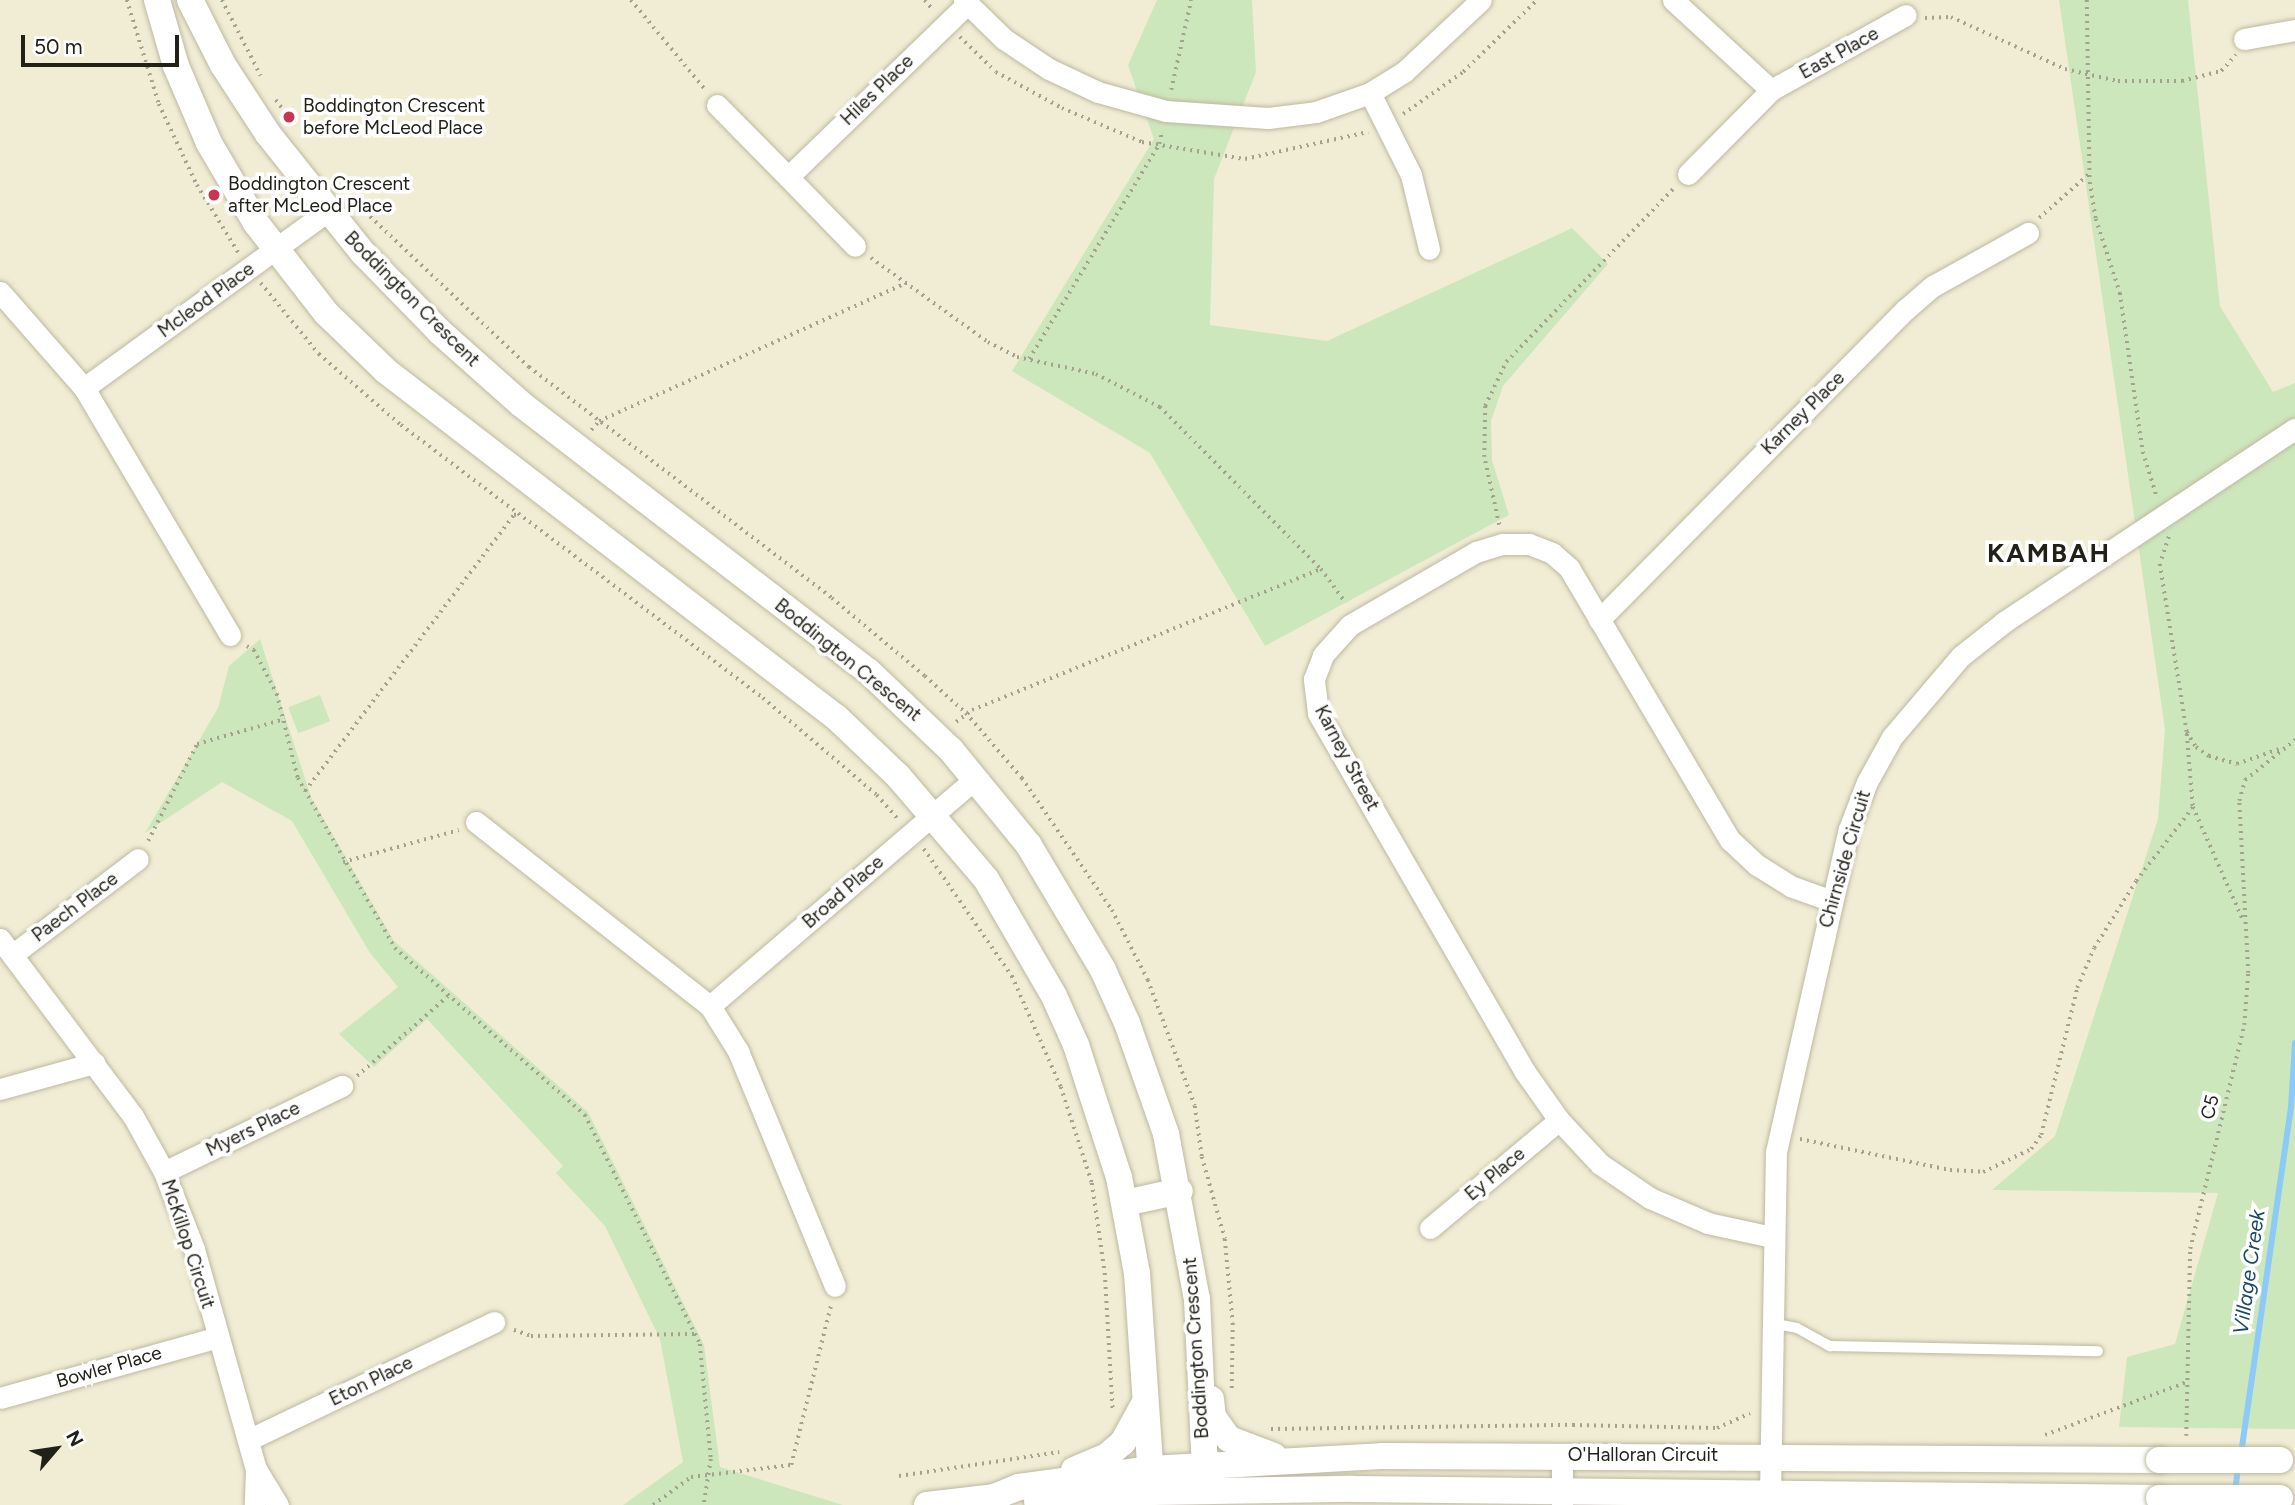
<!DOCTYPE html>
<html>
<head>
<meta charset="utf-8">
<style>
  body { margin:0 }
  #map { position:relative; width:2295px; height:1505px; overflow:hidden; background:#f1edd4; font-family:Figtree,sans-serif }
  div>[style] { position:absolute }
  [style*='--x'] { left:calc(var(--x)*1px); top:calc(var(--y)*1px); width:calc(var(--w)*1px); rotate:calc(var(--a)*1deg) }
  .green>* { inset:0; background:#cde7bc; transform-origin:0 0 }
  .stream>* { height:6px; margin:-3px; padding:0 3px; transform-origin:3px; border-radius:3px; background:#8ccbf7 }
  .path>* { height:3.5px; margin-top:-1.75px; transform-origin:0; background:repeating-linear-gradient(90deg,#a4a18e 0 2px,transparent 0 7px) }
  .roads { filter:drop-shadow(0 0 2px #bdb9a1) drop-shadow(0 0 2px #bdb9a1) }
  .service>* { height:10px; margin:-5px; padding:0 5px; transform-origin:5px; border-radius:5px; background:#fff }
  .minor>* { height:21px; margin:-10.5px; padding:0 10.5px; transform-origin:10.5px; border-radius:10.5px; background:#fff }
  .tertiary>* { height:26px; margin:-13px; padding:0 13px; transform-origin:13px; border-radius:13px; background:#fff }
  .bridges { filter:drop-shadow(0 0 2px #bdb9a1) drop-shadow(0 0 2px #bdb9a1) }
  .tertiary-bridge>* { height:26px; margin:-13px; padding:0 13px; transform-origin:13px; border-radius:13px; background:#fff }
  .dots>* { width:19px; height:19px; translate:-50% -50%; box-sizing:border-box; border:4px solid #fff; border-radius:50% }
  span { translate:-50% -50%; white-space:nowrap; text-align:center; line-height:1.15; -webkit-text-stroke:7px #fff; paint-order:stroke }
  .street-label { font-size:19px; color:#222118 }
  .poi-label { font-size:19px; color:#222118 }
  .left { translate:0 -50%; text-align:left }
  .water-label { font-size:21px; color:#194967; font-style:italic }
  .district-label { font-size:26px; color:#222118; font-weight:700; letter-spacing:2px }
  .north { position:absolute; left:21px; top:1414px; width:70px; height:70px; -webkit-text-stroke:5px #fff; paint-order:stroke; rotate:61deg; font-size:19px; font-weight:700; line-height:28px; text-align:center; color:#222118 }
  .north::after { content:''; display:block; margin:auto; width:24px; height:32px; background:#222118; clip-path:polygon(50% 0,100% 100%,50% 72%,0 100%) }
  .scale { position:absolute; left:21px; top:35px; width:158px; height:32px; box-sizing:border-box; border:4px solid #222118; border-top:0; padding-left:9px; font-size:21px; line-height:24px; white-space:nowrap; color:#222118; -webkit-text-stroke:5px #fff; paint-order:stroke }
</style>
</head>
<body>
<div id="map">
  <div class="green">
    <div style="clip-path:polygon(1157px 0,1252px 0,1256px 72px,1214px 179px,1210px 325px,1327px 341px,1572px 228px,1608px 264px,1503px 386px,1491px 421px,1492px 460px,1509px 515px,1265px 646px,1150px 453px,1012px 371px,1154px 139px,1128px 65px)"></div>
    <div style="clip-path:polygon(2059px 0,2188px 0,2220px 306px,2273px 392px,2295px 383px,2295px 1429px,2119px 1427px,2127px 1357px,2175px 1344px,2218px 1193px,1992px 1190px,2055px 1136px,2158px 819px,2165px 729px)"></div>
    <div style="clip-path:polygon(260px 639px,311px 797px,394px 941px,588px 1112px,704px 1345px,720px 1467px,843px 1505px,623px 1505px,683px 1462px,660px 1339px,605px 1226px,556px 1173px,563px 1166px,427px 1019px,374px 1067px,339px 1034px,398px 987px,370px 953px,292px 821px,222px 782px,145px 833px,218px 708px,229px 666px)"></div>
    <div style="left:320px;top:695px;width:28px;height:34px;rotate:69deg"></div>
  </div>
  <div class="stream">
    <div style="--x:2241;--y:1454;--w:351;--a:-81.8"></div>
    <div style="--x:2291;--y:1107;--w:64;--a:-86.4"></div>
    <div style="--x:2235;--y:1492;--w:24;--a:-83"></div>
  </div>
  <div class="path">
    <div style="--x:127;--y:0;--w:109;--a:72.9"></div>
    <div style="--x:159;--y:104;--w:89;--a:64.9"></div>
    <div style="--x:197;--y:185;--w:79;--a:58.5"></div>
    <div style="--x:222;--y:0;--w:85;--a:62.8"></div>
    <div style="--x:631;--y:0;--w:116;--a:50.3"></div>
    <div style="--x:925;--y:0;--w:11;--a:52"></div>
    <div style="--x:2087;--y:0;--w:182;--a:89.1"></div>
    <div style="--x:2090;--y:182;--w:37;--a:81"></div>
    <div style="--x:2096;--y:219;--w:78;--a:72"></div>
    <div style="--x:2120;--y:293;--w:161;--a:81.8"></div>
    <div style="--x:2143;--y:452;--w:47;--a:72.7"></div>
    <div style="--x:1925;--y:18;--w:26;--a:-2"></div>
    <div style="--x:1951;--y:17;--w:125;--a:24.5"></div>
    <div style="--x:2065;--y:69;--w:54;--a:12.8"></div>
    <div style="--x:2118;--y:81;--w:64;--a:0"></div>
    <div style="--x:2182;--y:81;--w:40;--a:-14.4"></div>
    <div style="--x:2221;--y:71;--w:22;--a:-47"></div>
    <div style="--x:960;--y:37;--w:50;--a:44.2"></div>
    <div style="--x:996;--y:72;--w:75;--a:28.6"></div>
    <div style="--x:1062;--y:108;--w:87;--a:23"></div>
    <div style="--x:1142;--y:142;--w:104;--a:9.4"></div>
    <div style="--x:1245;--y:159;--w:126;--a:-12.4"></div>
    <div style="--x:1171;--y:90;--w:92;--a:-77.5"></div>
    <div style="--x:276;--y:100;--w:34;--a:54"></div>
    <div style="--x:1403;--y:114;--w:73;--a:-35"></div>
    <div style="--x:1463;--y:72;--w:103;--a:-44.2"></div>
    <div style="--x:355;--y:202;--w:240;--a:43.5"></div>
    <div style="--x:529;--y:367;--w:381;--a:37.3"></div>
    <div style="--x:832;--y:598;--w:121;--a:40"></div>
    <div style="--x:925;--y:676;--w:55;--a:42.1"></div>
    <div style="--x:966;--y:713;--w:86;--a:49.3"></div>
    <div style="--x:1022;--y:778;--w:160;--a:55.7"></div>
    <div style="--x:1112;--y:910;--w:79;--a:62.8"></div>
    <div style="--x:1148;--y:980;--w:134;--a:69.5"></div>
    <div style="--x:1195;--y:1106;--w:51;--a:82.2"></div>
    <div style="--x:1202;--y:1157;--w:85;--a:74.3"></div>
    <div style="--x:1225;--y:1239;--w:84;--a:84.6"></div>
    <div style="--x:1233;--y:1323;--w:66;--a:90.9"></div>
    <div style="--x:275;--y:210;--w:21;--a:-35"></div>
    <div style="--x:2039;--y:218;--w:68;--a:-41.4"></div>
    <div style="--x:871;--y:258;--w:144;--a:35.7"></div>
    <div style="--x:988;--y:342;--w:33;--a:27"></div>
    <div style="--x:1017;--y:357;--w:81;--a:12.1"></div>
    <div style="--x:1096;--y:374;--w:72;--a:27.3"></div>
    <div style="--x:1160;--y:407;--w:228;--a:45.2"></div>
    <div style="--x:1321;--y:569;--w:42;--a:53.7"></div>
    <div style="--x:261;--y:283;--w:92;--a:50.8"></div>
    <div style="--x:319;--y:354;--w:108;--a:40.9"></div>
    <div style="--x:401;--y:425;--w:453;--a:37"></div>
    <div style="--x:763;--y:698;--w:150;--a:40.4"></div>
    <div style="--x:877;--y:795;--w:33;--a:49"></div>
    <div style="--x:1029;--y:359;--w:251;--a:-58.8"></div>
    <div style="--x:1159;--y:144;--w:12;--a:-76"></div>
    <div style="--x:591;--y:430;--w:12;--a:-48"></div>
    <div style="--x:599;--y:421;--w:337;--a:-24.2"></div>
    <div style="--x:1499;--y:525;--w:70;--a:-102.4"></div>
    <div style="--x:1484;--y:457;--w:51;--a:-88.9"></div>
    <div style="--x:1485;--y:406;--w:49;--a:-64.5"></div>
    <div style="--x:1506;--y:362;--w:243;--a:-46"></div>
    <div style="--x:2169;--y:537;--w:28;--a:108"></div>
    <div style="--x:2160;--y:564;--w:170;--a:80.9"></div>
    <div style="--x:2187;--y:732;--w:17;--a:59"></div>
    <div style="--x:2196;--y:747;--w:16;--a:35"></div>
    <div style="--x:2209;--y:756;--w:29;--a:16"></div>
    <div style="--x:2237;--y:764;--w:45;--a:-19.7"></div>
    <div style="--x:247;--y:646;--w:8;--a:30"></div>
    <div style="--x:254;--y:650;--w:50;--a:62.4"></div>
    <div style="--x:277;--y:694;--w:87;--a:76"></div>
    <div style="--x:298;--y:778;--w:196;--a:60.3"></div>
    <div style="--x:395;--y:948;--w:253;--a:41.3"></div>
    <div style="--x:585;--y:1115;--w:256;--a:63.3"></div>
    <div style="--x:700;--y:1344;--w:116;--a:84.5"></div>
    <div style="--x:711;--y:1459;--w:47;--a:98.7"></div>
    <div style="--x:956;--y:722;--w:20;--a:-37"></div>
    <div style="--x:972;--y:710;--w:376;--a:-22"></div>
    <div style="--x:2187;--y:734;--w:73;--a:85.3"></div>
    <div style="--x:2193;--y:807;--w:126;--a:66.1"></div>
    <div style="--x:305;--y:791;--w:346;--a:-52.9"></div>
    <div style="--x:514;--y:515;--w:7;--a:-8"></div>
    <div style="--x:148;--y:841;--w:109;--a:-63.2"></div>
    <div style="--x:197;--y:744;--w:91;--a:-15.9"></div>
    <div style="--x:924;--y:849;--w:155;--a:55.3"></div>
    <div style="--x:1012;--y:976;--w:121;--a:66.2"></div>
    <div style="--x:1061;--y:1087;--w:101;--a:72.1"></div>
    <div style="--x:1092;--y:1183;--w:91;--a:81.8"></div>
    <div style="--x:1105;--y:1273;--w:137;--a:86.7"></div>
    <div style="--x:343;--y:862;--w:120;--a:-15.4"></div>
    <div style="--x:357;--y:1076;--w:121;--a:-41.3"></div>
    <div style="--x:1800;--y:1139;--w:153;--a:11.7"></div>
    <div style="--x:1950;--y:1170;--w:33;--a:3"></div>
    <div style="--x:1983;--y:1172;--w:53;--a:-25.6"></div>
    <div style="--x:2031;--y:1149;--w:17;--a:-54"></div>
    <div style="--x:2041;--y:1135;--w:151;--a:-76.2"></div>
    <div style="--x:2077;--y:988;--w:43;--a:-67"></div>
    <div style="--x:2094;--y:948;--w:79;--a:-57.9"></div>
    <div style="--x:2136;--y:881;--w:93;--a:-52.4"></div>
    <div style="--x:514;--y:1330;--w:18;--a:19"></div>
    <div style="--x:531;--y:1336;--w:165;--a:-0.7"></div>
    <div style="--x:1271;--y:1429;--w:302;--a:-0.8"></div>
    <div style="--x:1573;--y:1425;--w:144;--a:1.2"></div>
    <div style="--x:1717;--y:1428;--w:36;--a:-24"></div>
    <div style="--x:2045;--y:1435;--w:152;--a:-20.5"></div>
    <div style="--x:2186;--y:1436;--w:187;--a:-88.8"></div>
    <div style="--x:2190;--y:1249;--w:230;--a:-76.4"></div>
    <div style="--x:2244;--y:1025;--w:52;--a:-85.6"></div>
    <div style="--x:2248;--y:973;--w:172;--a:-93"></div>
    <div style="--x:2239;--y:801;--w:22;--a:-74"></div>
    <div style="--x:2245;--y:780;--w:64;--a:-38.7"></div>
    <div style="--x:899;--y:1476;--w:162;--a:-8.5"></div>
    <div style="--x:653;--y:1505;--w:47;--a:-36.4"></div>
    <div style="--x:691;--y:1477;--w:101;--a:-6.8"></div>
    <div style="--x:791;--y:1465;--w:165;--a:-76"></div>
  </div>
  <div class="roads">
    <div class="service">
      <div style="--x:1771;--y:1323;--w:26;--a:11"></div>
      <div style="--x:1797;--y:1328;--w:38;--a:29"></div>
      <div style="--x:1830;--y:1346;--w:268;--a:1.1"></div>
    </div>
    <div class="minor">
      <div style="--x:964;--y:0;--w:56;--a:44.3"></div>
      <div style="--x:1004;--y:39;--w:54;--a:33.7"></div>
      <div style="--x:1049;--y:69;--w:54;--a:25.1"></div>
      <div style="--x:1098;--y:92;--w:71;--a:15.6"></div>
      <div style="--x:1166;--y:111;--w:102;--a:3.9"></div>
      <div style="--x:1268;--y:118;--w:48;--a:-7.1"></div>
      <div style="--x:1316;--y:112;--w:57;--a:-19.4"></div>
      <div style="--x:1370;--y:93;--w:40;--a:-32"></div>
      <div style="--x:1404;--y:72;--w:105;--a:-43.1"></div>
      <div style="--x:1673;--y:0;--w:133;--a:42.6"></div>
      <div style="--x:2244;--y:39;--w:52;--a:-10"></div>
      <div style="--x:1370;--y:93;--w:92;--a:63.4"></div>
      <div style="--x:1411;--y:175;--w:76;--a:76.3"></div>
      <div style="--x:717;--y:105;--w:101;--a:45.4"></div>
      <div style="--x:788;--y:177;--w:249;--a:-44"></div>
      <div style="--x:1688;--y:174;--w:118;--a:-45.3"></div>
      <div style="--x:1771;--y:90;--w:154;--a:-29.1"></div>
      <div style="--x:788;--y:177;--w:96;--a:45.8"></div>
      <div style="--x:0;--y:292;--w:128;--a:48.8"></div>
      <div style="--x:84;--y:388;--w:301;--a:-36"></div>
      <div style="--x:84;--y:388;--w:287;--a:59.4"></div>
      <div style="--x:1599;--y:620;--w:436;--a:-45.4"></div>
      <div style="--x:1905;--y:310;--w:37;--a:-41"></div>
      <div style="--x:1933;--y:286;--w:109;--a:-29.2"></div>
      <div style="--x:476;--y:822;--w:298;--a:38.2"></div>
      <div style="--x:710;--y:1006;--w:350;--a:-40.6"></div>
      <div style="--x:0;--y:939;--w:221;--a:53.1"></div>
      <div style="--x:133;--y:1116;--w:64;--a:61"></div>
      <div style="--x:164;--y:1172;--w:83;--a:68.7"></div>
      <div style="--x:194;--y:1249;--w:229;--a:74.3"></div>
      <div style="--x:256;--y:1469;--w:36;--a:92"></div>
      <div style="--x:12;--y:955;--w:158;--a:-37.3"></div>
      <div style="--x:710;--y:1006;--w:53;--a:58.1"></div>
      <div style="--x:738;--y:1051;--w:254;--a:67.6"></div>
      <div style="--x:0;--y:1089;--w:98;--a:-15.5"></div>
      <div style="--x:164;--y:1172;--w:198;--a:-25.8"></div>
      <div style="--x:1430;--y:1228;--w:168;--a:-39.9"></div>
      <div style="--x:1772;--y:1237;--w:66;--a:-167.7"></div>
      <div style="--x:1708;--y:1223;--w:63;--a:-156.7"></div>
      <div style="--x:1650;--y:1198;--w:60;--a:-145.8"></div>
      <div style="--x:1600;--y:1164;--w:60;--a:-133"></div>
      <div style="--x:1559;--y:1120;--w:59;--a:-125.3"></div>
      <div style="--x:1525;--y:1072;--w:414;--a:-120"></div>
      <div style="--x:1318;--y:713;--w:34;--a:-97"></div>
      <div style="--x:1314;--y:679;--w:26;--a:-69"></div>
      <div style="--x:1323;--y:655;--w:40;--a:-48"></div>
      <div style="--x:1350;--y:625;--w:146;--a:-30.1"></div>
      <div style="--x:1476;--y:552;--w:28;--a:-17"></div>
      <div style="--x:1503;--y:544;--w:26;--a:0"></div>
      <div style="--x:1529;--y:544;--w:25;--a:21"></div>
      <div style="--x:1552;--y:553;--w:23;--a:41"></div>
      <div style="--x:1569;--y:568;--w:316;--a:59.4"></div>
      <div style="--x:1730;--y:840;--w:37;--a:43"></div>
      <div style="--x:1757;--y:865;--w:39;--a:32"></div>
      <div style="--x:1790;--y:886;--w:45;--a:19.7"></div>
      <div style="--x:0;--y:1398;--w:226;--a:-15.6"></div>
      <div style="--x:248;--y:1440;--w:273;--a:-25.6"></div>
      <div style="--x:256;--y:1469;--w:42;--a:58.6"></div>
      <div style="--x:1770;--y:1494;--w:342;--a:-89"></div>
      <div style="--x:1776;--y:1152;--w:331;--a:-77.3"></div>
      <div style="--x:1849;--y:829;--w:50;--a:-69"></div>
      <div style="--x:1867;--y:782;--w:51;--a:-60.9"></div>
      <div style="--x:1892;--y:737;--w:106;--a:-49.6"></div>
      <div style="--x:1961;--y:656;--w:55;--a:-38.3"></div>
      <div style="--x:2004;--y:622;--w:349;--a:-33.6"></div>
      <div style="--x:1562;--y:1505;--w:50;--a:-90"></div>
    </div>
    <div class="tertiary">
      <div style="--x:157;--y:0;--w:69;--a:73.9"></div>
      <div style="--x:176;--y:66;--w:84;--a:66.8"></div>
      <div style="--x:209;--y:143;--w:93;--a:59.6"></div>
      <div style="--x:256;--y:223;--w:114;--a:52.1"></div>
      <div style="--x:326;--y:313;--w:83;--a:44"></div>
      <div style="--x:386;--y:371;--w:569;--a:37.57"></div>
      <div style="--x:837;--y:718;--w:84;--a:43.6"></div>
      <div style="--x:898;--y:776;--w:135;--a:49.5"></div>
      <div style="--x:986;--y:879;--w:135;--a:59.8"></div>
      <div style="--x:1054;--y:996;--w:54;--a:65.8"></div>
      <div style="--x:1076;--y:1045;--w:139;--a:72"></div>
      <div style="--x:1119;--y:1177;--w:98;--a:79.4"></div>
      <div style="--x:1137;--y:1273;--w:220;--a:86.1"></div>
      <div style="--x:190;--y:0;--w:73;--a:63.1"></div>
      <div style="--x:223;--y:65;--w:82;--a:56.9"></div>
      <div style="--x:268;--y:134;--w:152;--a:51.4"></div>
      <div style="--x:363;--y:253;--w:110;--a:45.7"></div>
      <div style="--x:440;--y:332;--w:108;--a:41.6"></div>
      <div style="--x:521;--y:404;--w:438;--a:37.6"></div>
      <div style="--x:868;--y:671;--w:115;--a:43.6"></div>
      <div style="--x:951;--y:750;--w:122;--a:50.7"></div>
      <div style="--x:1028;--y:844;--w:147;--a:59.2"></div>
      <div style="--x:1103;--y:970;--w:58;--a:65.6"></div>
      <div style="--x:1127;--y:1023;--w:118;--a:70.6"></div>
      <div style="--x:1166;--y:1134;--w:168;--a:79.4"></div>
      <div style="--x:1197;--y:1299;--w:191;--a:87.3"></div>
      <div style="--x:1125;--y:1203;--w:56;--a:-12.3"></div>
      <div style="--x:1211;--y:1399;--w:18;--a:84"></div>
      <div style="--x:1213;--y:1417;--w:27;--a:54"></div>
      <div style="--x:1229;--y:1439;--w:48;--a:20.7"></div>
      <div style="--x:1074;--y:1470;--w:36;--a:-23"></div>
      <div style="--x:1107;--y:1456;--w:21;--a:-41"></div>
      <div style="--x:1123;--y:1442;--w:43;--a:-61.1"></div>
      <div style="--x:1037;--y:1501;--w:115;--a:-4.5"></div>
      <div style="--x:1152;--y:1492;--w:201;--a:-0.9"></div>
      <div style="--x:1353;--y:1489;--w:806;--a:0.64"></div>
      <div style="--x:927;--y:1505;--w:67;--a:-6.8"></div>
      <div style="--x:994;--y:1497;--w:27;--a:-22"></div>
      <div style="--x:1019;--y:1487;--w:132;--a:-7.8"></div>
      <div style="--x:1150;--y:1469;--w:231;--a:-3.2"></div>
      <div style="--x:1381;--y:1456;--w:778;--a:0.29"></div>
    </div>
  </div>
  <div class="bridges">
    <div class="tertiary-bridge">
      <div style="--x:2159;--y:1460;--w:121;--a:0"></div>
      <div style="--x:2159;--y:1498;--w:121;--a:0"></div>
    </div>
  </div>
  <div class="dots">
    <div style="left:289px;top:117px;background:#c73750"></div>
    <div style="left:214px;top:195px;background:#c73750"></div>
  </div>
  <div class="street-label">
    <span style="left:1839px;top:53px;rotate:-29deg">East Place</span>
    <span style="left:877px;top:90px;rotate:-44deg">Hiles Place</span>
    <span style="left:412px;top:299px;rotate:45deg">Boddington Crescent</span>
    <span style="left:206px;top:300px;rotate:-36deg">Mcleod Place</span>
    <span style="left:1803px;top:413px;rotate:-45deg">Karney Place</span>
    <span style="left:848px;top:660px;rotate:39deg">Boddington Crescent</span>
    <span style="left:1347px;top:758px;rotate:62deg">Karney Street</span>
    <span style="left:1845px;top:859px;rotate:-74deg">Chirnside Circuit</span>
    <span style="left:843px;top:892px;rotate:-41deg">Broad Place</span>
    <span style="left:75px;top:907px;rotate:-37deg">Paech Place</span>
    <span style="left:2210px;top:1107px;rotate:-76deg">C5</span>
    <span style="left:253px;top:1129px;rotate:-26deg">Myers Place</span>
    <span style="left:1495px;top:1174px;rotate:-40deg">Ey Place</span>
    <span style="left:188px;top:1244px;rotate:72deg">McKillop Circuit</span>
    <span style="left:1196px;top:1348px;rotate:-94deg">Boddington Crescent</span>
    <span style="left:109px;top:1367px;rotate:-16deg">Bowler Place</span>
    <span style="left:371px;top:1381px;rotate:-26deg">Eton Place</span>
    <span style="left:1643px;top:1455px">O'Halloran Circuit</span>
  </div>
  <div class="poi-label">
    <span class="left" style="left:303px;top:117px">Boddington Crescent<br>before McLeod Place</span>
    <span class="left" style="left:228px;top:195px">Boddington Crescent<br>after McLeod Place</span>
  </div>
  <div class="water-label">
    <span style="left:2249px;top:1272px;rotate:-82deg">Village Creek</span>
  </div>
  <div class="district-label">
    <span style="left:2049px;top:554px">KAMBAH</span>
  </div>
  <div class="north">N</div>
  <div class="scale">50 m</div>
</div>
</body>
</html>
